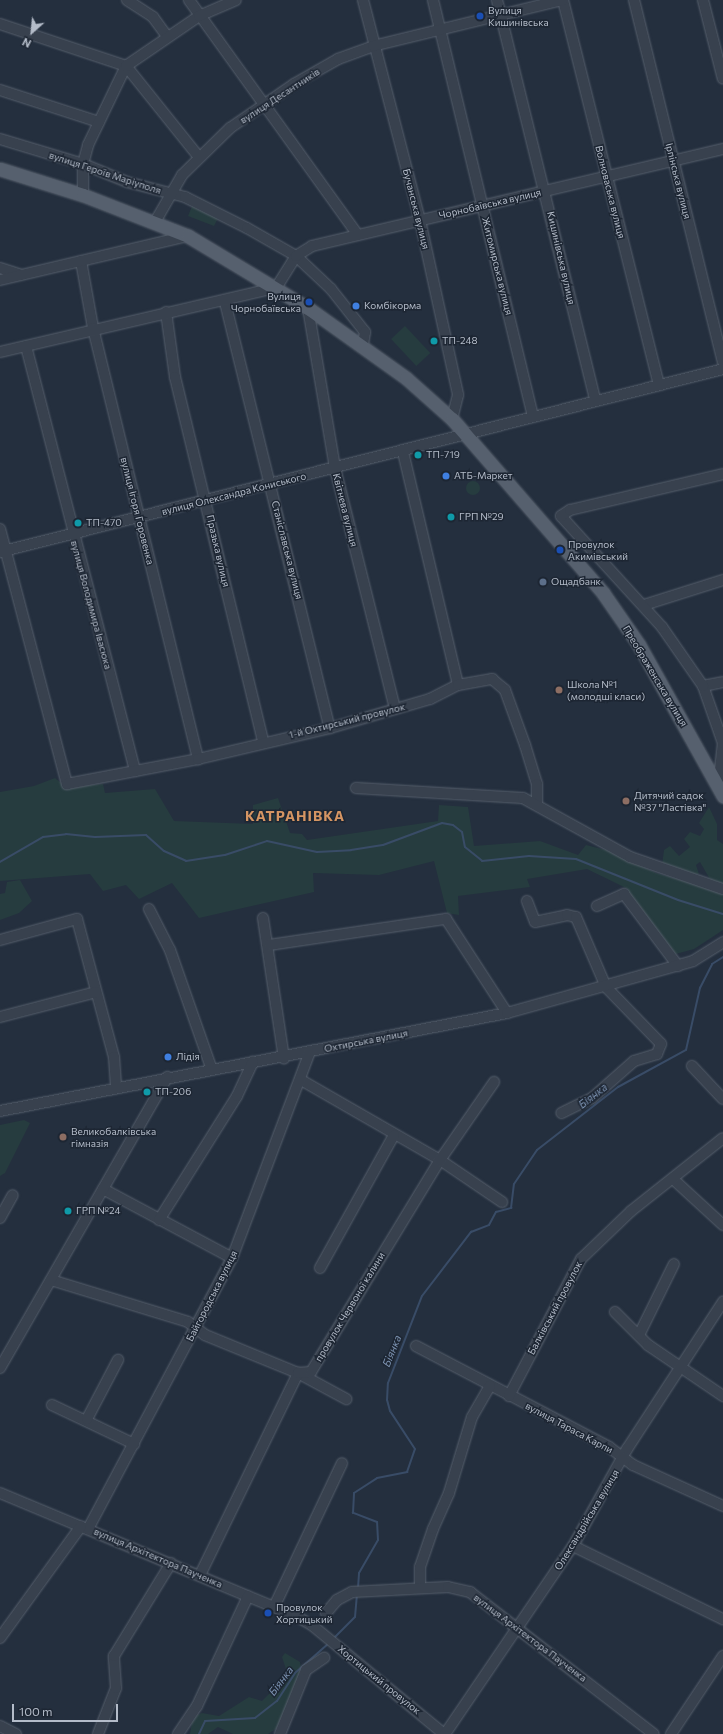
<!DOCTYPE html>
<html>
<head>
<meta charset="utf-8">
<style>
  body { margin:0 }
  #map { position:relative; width:723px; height:1734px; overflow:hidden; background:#242f3e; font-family:Commissioner,sans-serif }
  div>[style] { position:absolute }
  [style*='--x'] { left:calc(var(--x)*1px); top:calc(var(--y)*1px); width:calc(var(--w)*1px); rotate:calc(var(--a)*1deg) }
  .green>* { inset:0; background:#263c3f; transform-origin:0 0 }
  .round { border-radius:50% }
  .stream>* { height:2px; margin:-1px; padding:0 1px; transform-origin:1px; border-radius:1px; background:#394c67 }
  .roads { filter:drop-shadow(0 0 1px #565f6c) drop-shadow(0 0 1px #565f6c) }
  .minor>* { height:10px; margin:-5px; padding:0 5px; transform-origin:5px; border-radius:5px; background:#38414e }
  .major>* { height:13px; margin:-6.5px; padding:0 6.5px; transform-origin:6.5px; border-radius:6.5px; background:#56606e }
  .dots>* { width:11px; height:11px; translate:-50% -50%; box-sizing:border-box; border:2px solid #1d2633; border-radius:50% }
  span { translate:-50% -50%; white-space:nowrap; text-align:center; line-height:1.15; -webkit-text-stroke:3px #1d2633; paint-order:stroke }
  .poi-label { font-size:10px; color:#b4bcc9 }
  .left { translate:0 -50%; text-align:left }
  .right { translate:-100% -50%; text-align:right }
  .street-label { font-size:10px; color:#b4bcc9 }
  .water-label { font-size:11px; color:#7c92b1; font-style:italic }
  .district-label { font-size:14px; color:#d59563; font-weight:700; letter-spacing:1px }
  .north { position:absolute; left:12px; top:12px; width:40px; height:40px; -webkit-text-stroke:3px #1d2633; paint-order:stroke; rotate:207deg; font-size:11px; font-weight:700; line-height:16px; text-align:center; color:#b4bcc9 }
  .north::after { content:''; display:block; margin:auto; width:14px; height:18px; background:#b4bcc9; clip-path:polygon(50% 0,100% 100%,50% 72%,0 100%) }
  .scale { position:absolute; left:12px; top:1704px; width:106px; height:18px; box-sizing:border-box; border:2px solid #b4bcc9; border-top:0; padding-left:5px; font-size:12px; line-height:14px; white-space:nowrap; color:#b4bcc9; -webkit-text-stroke:3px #1d2633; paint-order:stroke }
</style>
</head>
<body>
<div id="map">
  <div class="green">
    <div style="clip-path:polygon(193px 204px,219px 216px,214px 226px,188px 216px)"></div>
    <div style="left:405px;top:326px;width:37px;height:19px;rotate:47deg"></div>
    <div class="round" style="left:466px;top:481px;width:14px;height:14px"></div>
    <div style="clip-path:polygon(55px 778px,66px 787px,103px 784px,105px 793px,155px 789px,174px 821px,253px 824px,253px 805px,278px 798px,290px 833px,302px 834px,307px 840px,438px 821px,439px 805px,468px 807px,474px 846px,540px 841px,578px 855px,586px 845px,610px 851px,656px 873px,723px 892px,723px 930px,694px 949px,672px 955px,631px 899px,628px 889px,587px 869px,527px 879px,530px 887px,458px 896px,459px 915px,447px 913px,434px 861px,379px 875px,313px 873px,314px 892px,199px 918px,172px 883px,139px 899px,126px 885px,103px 891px,90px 874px,0 881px,0 792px,34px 786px)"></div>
    <div style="clip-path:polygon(709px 807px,717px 824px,717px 840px,723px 844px,723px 884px,711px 881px,700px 862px,696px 865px,699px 874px,691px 875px,662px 865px,664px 850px,670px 846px,679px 856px,690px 847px,684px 839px,690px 832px,700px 836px,704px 829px,699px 823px)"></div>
    <div style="clip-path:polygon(20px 880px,32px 901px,19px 913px,0 920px,0 894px,5px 893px,7px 882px)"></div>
    <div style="clip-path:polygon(24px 1120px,30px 1123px,5px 1173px,0 1176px,0 1125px)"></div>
    <div style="clip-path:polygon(285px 1653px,300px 1662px,302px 1675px,279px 1727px,268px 1734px,233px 1734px,218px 1727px,208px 1734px,190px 1734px,193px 1717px,202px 1713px,219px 1716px,249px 1697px,262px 1701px,288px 1675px,282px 1657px)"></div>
  </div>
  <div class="stream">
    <div style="--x:0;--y:862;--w:50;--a:-30.2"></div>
    <div style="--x:43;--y:837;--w:23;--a:-7"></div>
    <div style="--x:66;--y:834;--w:29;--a:6"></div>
    <div style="--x:95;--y:837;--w:51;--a:-2.2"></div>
    <div style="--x:146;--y:835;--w:24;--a:42"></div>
    <div style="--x:164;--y:851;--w:24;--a:24"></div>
    <div style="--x:186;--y:861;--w:39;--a:-9"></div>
    <div style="--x:225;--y:855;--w:44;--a:-18.4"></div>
    <div style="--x:267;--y:841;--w:51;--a:12.4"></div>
    <div style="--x:317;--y:852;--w:34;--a:-3"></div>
    <div style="--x:351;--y:850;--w:32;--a:-9"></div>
    <div style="--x:383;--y:845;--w:63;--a:-20.4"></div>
    <div style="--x:442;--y:823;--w:11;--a:10"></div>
    <div style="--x:453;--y:825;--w:11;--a:38"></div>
    <div style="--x:462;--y:832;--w:15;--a:79"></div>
    <div style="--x:465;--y:847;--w:22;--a:39"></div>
    <div style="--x:482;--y:861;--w:47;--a:-6.1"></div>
    <div style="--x:529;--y:856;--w:47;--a:3.7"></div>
    <div style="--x:576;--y:859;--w:110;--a:21.9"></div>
    <div style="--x:678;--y:900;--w:47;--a:17.3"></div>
    <div style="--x:358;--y:1588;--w:15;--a:-86"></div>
    <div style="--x:359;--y:1573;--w:38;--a:-60"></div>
    <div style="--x:378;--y:1540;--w:18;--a:-93"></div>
    <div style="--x:377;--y:1522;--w:26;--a:-159"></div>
    <div style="--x:353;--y:1513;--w:20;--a:-87"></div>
    <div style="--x:354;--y:1493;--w:27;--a:-33"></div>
    <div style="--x:377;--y:1478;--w:31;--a:-11"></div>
    <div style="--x:407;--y:1472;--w:24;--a:-71"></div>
    <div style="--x:415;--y:1449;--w:45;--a:-123.3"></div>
    <div style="--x:390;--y:1411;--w:11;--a:-105"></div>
    <div style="--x:387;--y:1400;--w:17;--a:-87"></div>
    <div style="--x:388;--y:1383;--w:93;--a:-68.7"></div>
    <div style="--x:422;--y:1296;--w:81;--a:-52.6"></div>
    <div style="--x:471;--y:1232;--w:19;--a:-21"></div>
    <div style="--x:489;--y:1225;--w:15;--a:-62"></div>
    <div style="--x:496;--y:1212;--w:16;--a:-15"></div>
    <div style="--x:511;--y:1208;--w:24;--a:-83"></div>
    <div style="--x:514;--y:1184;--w:41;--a:-55.9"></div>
    <div style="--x:537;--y:1150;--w:103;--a:-37.9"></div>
    <div style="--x:618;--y:1087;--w:77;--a:-28.6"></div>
    <div style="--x:686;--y:1050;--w:64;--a:-77.3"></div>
    <div style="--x:700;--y:988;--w:27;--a:-63"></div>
    <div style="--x:712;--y:964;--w:13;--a:-32"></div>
    <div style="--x:333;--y:1639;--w:31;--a:-45"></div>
    <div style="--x:355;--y:1617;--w:21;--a:-85"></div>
    <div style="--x:199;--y:1734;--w:14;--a:-65"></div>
    <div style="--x:205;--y:1721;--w:50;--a:-3.4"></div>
    <div style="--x:255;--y:1718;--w:28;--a:-38"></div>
    <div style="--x:277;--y:1701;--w:33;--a:-57"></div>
    <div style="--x:295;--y:1673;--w:45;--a:-41.4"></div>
  </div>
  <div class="roads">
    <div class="minor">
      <div style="--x:127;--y:0;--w:31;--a:33"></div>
      <div style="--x:153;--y:17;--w:24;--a:54"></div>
      <div style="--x:189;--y:0;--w:289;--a:54.3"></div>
      <div style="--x:363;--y:0;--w:227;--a:75.5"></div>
      <div style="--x:420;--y:220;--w:179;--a:77.7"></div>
      <div style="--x:458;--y:395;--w:25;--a:104"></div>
      <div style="--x:433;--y:0;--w:428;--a:76.5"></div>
      <div style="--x:497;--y:0;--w:412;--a:76.2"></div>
      <div style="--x:563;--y:0;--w:396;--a:76"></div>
      <div style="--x:634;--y:0;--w:372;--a:76.2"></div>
      <div style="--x:703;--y:0;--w:81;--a:75.8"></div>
      <div style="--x:0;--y:24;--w:133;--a:18.4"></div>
      <div style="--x:126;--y:66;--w:117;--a:51.3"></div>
      <div style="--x:0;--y:90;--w:104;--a:17.9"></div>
      <div style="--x:0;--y:139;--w:87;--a:16.8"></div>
      <div style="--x:83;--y:164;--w:48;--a:22.2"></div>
      <div style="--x:127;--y:182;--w:60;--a:14.5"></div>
      <div style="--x:185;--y:197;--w:69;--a:26.6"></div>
      <div style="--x:247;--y:228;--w:56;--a:29.7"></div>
      <div style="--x:296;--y:256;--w:48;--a:43.3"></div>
      <div style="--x:331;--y:289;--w:55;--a:51.7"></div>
      <div style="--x:365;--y:332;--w:13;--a:99"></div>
      <div style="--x:83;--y:195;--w:31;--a:-90"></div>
      <div style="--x:83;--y:164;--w:20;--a:-75"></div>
      <div style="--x:88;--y:145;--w:88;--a:-64.3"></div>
      <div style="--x:126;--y:66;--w:88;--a:-34.4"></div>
      <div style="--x:199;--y:16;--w:40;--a:-23.4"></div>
      <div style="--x:155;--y:222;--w:54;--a:-60.1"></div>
      <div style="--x:182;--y:175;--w:67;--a:-44.4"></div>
      <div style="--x:230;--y:128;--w:78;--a:-34.5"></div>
      <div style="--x:294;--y:84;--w:51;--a:-29.6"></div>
      <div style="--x:338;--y:59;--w:37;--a:-20"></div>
      <div style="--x:373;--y:46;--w:195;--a:-13.7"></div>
      <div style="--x:81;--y:261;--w:68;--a:79.8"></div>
      <div style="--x:93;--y:328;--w:444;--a:76.3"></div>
      <div style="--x:0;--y:268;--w:22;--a:18"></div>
      <div style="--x:0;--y:280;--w:193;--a:-13.2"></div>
      <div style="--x:225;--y:302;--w:439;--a:76.2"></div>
      <div style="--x:308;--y:308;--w:162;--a:80.4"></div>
      <div style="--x:335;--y:468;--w:248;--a:76"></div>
      <div style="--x:166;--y:312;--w:66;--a:82.1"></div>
      <div style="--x:175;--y:377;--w:375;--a:76.4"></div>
      <div style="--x:26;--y:346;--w:439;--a:75.6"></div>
      <div style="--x:0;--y:352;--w:283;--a:-13.1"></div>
      <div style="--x:276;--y:288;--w:38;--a:-58"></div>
      <div style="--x:296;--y:256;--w:19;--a:-32"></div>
      <div style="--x:312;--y:246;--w:422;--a:-13.3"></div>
      <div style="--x:403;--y:452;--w:239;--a:76.7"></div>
      <div style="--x:0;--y:529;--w:264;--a:75.3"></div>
      <div style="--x:67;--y:784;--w:133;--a:-10.8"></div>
      <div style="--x:198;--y:759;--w:136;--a:-13.2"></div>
      <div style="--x:330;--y:728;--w:104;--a:-16.2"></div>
      <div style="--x:430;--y:699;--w:31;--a:-27"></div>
      <div style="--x:458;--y:685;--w:35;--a:-10"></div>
      <div style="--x:492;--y:679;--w:17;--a:40"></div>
      <div style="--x:505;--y:690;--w:59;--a:70"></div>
      <div style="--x:525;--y:745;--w:41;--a:72.9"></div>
      <div style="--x:537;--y:784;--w:19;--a:90"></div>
      <div style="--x:0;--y:552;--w:746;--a:-14.2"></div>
      <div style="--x:644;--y:605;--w:83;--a:-17.6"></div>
      <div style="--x:703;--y:686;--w:20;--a:-11"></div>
      <div style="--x:356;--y:788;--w:167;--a:3.4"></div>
      <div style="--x:523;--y:798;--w:122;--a:28.9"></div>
      <div style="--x:630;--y:857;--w:98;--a:19"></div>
      <div style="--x:718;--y:788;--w:45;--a:-83.7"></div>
      <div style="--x:723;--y:743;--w:60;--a:-109.3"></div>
      <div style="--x:703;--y:686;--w:72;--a:-124.8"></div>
      <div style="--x:662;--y:627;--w:150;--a:-132.3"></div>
      <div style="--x:561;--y:516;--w:11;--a:-34"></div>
      <div style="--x:570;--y:510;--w:157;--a:-13.2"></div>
      <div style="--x:527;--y:901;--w:22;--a:69"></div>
      <div style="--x:535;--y:922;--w:33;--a:-12"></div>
      <div style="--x:567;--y:915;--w:9;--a:13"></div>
      <div style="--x:576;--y:917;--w:76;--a:66.8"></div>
      <div style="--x:606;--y:987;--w:79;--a:46"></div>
      <div style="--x:661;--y:1044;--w:11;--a:112"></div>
      <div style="--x:657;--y:1054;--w:24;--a:163"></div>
      <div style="--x:634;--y:1061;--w:56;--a:138.6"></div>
      <div style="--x:592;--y:1098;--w:34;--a:154"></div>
      <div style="--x:597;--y:906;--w:30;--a:-24"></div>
      <div style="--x:624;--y:894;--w:90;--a:53.1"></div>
      <div style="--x:149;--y:909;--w:46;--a:62.9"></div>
      <div style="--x:170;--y:950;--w:127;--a:70.7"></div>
      <div style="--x:263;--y:918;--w:142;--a:81.5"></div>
      <div style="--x:0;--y:940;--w:80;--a:-15.3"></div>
      <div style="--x:77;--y:919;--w:143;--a:75"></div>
      <div style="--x:114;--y:1057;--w:29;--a:86"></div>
      <div style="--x:269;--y:945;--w:179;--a:-8.4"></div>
      <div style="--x:446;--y:919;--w:112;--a:57"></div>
      <div style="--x:0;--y:1017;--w:99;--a:-14.6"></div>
      <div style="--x:692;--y:1066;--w:45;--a:46.8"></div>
      <div style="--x:301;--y:1080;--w:160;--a:29.9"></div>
      <div style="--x:440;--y:1160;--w:75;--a:34.1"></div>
      <div style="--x:0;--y:1111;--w:516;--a:-10.94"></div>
      <div style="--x:507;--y:1013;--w:193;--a:-15.6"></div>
      <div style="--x:693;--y:961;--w:36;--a:-32"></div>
      <div style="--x:673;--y:1179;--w:68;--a:42.6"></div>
      <div style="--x:103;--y:1189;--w:146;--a:28.1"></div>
      <div style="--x:0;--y:1218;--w:26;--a:-61"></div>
      <div style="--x:159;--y:1220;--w:146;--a:-57.8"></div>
      <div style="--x:237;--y:1096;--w:38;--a:-65"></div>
      <div style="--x:320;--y:1268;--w:152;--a:-60.9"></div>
      <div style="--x:51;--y:1280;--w:143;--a:17"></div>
      <div style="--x:188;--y:1322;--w:21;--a:37"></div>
      <div style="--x:205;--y:1335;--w:100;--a:22.2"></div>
      <div style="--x:298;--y:1373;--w:55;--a:28.4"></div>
      <div style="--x:615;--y:1312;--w:47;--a:45"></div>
      <div style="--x:648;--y:1345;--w:91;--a:34.2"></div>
      <div style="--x:639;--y:1335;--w:79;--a:-63.8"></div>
      <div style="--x:416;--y:1346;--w:218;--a:27.6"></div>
      <div style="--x:609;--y:1447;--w:30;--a:37"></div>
      <div style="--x:633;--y:1465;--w:99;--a:24.5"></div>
      <div style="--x:0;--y:1368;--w:336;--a:-60.1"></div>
      <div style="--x:509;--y:1396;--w:155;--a:-62.3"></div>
      <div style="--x:581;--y:1259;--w:69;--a:-43.8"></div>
      <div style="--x:631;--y:1211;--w:117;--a:-38.4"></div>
      <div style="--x:52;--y:1405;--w:91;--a:25.4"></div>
      <div style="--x:87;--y:1419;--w:67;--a:-62.3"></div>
      <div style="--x:0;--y:1493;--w:321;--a:22.6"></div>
      <div style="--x:296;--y:1616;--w:20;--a:30"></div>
      <div style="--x:313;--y:1626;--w:170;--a:39.5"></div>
      <div style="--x:88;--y:1529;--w:307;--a:-62"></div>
      <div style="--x:232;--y:1258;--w:220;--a:-69.3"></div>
      <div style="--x:573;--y:1546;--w:167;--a:26"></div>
      <div style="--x:200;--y:1575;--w:225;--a:-64.1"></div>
      <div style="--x:298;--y:1373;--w:13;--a:-4"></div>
      <div style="--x:311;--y:1372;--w:248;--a:-58.7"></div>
      <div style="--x:440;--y:1160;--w:95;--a:-55.3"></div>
      <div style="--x:420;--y:1588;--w:21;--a:-90"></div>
      <div style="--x:420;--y:1567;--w:40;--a:-71.1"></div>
      <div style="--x:433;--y:1529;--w:39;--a:-66"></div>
      <div style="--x:449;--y:1493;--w:79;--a:-73.2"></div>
      <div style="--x:472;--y:1417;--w:36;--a:-60"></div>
      <div style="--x:274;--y:1607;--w:159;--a:-64.7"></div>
      <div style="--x:326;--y:1613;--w:17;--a:-50"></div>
      <div style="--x:337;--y:1600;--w:17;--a:-28"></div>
      <div style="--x:352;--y:1592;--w:96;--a:-3"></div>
      <div style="--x:448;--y:1587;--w:23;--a:13"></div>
      <div style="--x:470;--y:1592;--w:232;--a:37.7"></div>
      <div style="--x:0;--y:1638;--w:138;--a:-54.1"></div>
      <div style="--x:0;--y:1726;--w:18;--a:27"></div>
      <div style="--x:98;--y:1734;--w:49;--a:-68.6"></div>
      <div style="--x:116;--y:1688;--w:32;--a:-94"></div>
      <div style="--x:114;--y:1656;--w:109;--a:-58.5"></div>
      <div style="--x:178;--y:1734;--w:34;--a:-56"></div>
      <div style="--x:197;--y:1706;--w:121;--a:-65.1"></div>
      <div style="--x:280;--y:1734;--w:69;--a:-67.9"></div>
      <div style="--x:306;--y:1670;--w:22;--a:-34"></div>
      <div style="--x:445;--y:1734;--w:227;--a:-55.8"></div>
      <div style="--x:573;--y:1546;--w:111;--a:-60.9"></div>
      <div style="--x:627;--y:1449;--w:176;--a:-56.9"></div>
      <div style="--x:671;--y:1734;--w:94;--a:-56.3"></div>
    </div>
    <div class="major">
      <div style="--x:0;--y:169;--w:87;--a:17.4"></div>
      <div style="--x:83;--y:195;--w:113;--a:21.3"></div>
      <div style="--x:188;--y:236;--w:140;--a:31"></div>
      <div style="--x:308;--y:308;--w:120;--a:35.5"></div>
      <div style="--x:406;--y:378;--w:62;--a:41.7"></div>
      <div style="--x:452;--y:419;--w:230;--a:49"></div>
      <div style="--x:603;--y:593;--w:63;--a:55.3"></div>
      <div style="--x:639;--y:645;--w:173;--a:60.9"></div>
    </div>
  </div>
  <div class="dots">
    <div style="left:480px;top:16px;background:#1a4fb4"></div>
    <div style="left:309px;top:302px;background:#1a4fb4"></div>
    <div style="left:356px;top:306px;background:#3f7fe0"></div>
    <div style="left:434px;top:341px;background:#0f9aa8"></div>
    <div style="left:418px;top:455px;background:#0f9aa8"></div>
    <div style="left:446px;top:476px;background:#3f7fe0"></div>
    <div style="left:451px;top:517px;background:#0f9aa8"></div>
    <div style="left:78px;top:523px;background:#0f9aa8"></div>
    <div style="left:560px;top:550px;background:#1a4fb4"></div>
    <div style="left:543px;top:582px;background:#5c6f8a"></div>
    <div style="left:559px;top:690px;background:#8d6e63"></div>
    <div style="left:626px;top:801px;background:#8d6e63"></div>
    <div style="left:168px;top:1057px;background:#3f7fe0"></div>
    <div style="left:147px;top:1092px;background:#0f9aa8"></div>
    <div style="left:63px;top:1137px;background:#8d6e63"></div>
    <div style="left:68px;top:1211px;background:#0f9aa8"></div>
    <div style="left:268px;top:1613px;background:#1a4fb4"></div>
  </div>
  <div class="poi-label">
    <span class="left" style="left:488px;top:16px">Вулиця<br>Кишинівська</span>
    <span class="right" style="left:301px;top:302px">Вулиця<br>Чорнобаївська</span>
    <span class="left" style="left:364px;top:306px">Комбікорма</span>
    <span class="left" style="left:442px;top:341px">ТП-248</span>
    <span class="left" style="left:426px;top:455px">ТП-719</span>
    <span class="left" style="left:454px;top:476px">АТБ-Маркет</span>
    <span class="left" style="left:459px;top:517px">ГРП №29</span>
    <span class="left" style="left:86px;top:523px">ТП-470</span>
    <span class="left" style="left:568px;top:550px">Провулок<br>Акимівський</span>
    <span class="left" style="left:551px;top:582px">Ощадбанк</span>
    <span class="left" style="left:567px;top:690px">Школа №1<br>(молодші класи)</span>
    <span class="left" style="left:634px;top:801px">Дитячий садок<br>№37 "Ластівка"</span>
    <span class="left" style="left:176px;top:1057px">Лідія</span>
    <span class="left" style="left:155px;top:1092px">ТП-206</span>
    <span class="left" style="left:71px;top:1137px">Великобалківська<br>гімназія</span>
    <span class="left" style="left:76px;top:1211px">ГРП №24</span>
    <span class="left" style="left:276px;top:1613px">Провулок<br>Хортицький</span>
  </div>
  <div class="street-label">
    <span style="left:280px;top:96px;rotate:-33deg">вулиця Десантників</span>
    <span style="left:105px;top:173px;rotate:18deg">вулиця Героїв Маріуполя</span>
    <span style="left:678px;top:181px;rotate:76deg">Ірпінська вулиця</span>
    <span style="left:610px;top:192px;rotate:76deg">Волноваська вулиця</span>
    <span style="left:490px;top:204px;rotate:-13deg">Чорнобаївська вулиця</span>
    <span style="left:416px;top:209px;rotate:76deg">Бучанська вулиця</span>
    <span style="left:561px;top:258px;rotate:77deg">Кишинівська вулиця</span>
    <span style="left:497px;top:266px;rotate:76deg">Житомирська вулиця</span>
    <span style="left:234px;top:494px;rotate:-14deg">вулиця Олександра Кониського</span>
    <span style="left:345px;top:510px;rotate:76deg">Квітнева вулиця</span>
    <span style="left:137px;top:511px;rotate:76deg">вулиця Ігоря Горовенка</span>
    <span style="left:287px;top:550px;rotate:76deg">Станіславська вулиця</span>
    <span style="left:218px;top:551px;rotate:77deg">Празька вулиця</span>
    <span style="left:91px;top:605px;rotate:75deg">вулиця Володимира Івасюка</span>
    <span style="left:655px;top:676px;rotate:59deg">Преображенська вулиця</span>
    <span style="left:347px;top:721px;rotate:-14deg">1-й Охтирський провулок</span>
    <span style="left:366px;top:1041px;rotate:-11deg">Охтирська вулиця</span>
    <span style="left:212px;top:1296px;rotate:-63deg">Байгородська вулиця</span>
    <span style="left:350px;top:1307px;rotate:-59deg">провулок Червоної калини</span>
    <span style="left:555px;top:1308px;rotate:-62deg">Балківський провулок</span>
    <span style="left:569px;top:1428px;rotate:28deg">вулиця Тараса Карпи</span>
    <span style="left:587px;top:1520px;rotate:-59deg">Олександрійська вулиця</span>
    <span style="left:158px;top:1558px;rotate:23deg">вулиця Архітектора Паученка</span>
    <span style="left:530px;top:1638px;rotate:37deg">вулиця Архітектора Паученка</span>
    <span style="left:379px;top:1680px;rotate:39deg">Хортицький провулок</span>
  </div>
  <div class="water-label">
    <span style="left:593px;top:1096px;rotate:-38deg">Біянка</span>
    <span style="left:392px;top:1351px;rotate:-68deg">Біянка</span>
    <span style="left:281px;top:1681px;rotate:-53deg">Біянка</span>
  </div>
  <div class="district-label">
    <span style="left:295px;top:816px">КАТРАНІВКА</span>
  </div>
  <div class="north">N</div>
  <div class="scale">100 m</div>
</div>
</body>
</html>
